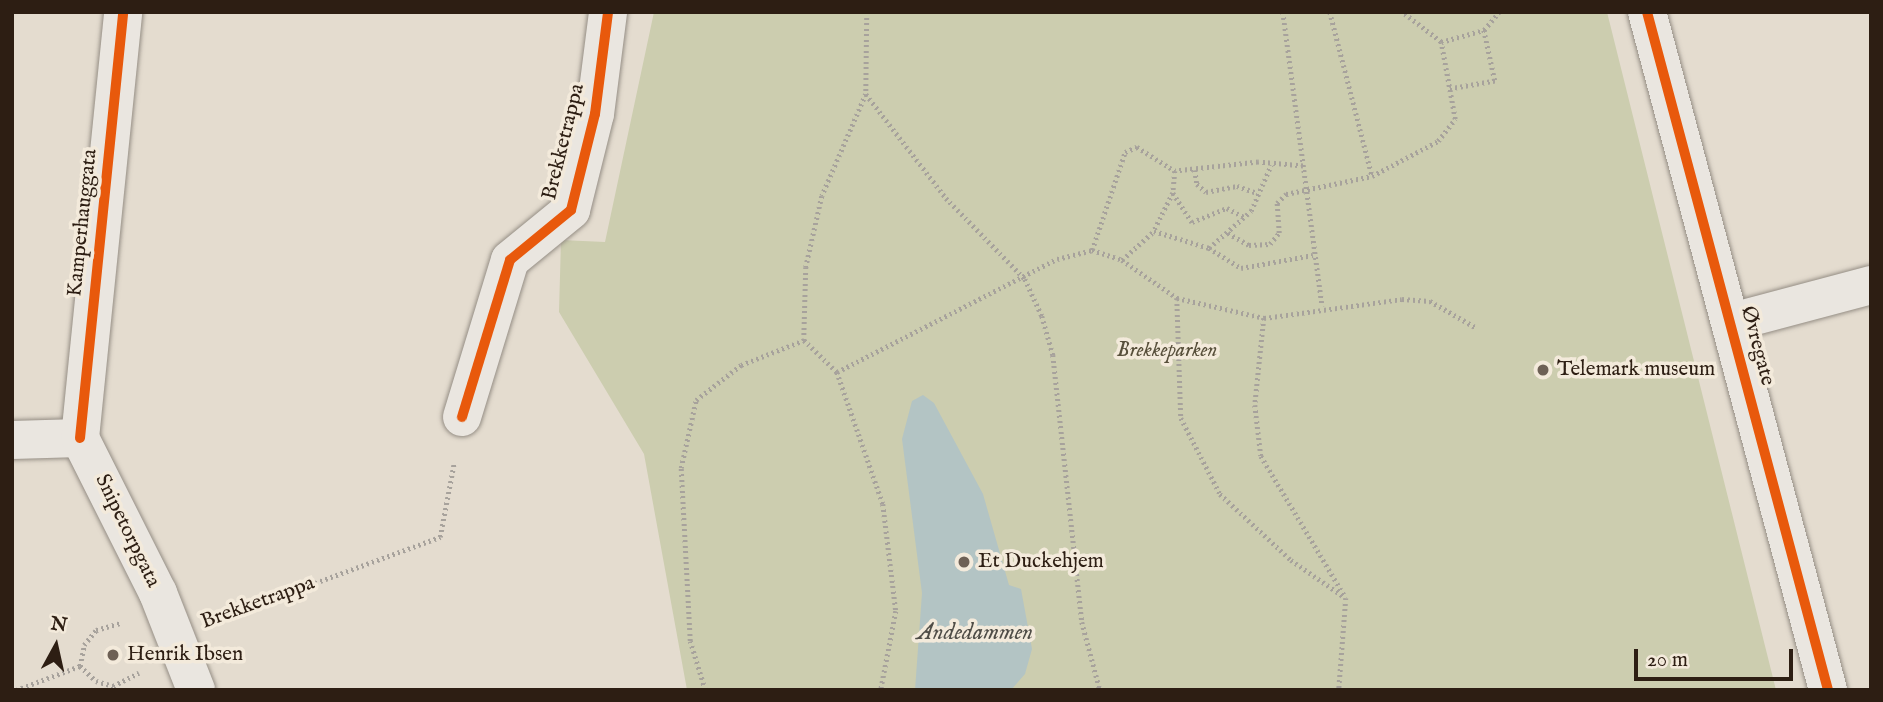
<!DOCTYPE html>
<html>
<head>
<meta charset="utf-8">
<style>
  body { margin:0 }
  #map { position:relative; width:1883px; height:702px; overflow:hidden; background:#e4dccf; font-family:"IM FELL English",serif }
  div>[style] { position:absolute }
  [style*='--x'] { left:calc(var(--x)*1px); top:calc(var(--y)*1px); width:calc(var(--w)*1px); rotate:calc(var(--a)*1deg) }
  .green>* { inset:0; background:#cccdaf }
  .water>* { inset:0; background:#b3c4c4 }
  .path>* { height:4.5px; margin-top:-2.25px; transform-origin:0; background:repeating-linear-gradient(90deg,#a7a29c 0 2px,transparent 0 5.5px) }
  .roads { filter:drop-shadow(0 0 2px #958e85) drop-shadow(0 0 2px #958e85) }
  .minor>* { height:38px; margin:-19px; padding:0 19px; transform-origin:19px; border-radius:19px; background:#eae6e0 }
  .tertiary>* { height:38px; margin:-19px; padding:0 19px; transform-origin:19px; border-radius:19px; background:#eae6e0 }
  .cycleway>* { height:10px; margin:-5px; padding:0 5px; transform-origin:5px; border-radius:5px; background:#e8590c }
  .dots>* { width:19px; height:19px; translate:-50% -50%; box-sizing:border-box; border:4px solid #f3eadb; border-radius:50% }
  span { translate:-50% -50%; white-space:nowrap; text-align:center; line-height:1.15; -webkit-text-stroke:7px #f3eadb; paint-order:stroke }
  .street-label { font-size:21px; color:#2d1e13 }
  .park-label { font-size:21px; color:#574f3a; font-style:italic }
  .poi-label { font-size:21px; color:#2d1e13 }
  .left { translate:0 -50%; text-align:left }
  .water-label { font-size:23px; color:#4f4d47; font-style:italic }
  .frame { position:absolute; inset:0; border:14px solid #2d1e13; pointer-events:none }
  .north { position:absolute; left:21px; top:611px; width:70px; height:70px; -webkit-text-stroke:5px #f3eadb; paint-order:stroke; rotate:8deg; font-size:19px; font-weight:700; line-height:28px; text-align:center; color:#2d1e13 }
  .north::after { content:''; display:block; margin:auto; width:24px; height:32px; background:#2d1e13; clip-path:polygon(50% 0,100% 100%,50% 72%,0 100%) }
  .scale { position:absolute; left:1634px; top:649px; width:159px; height:32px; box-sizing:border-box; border:4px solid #2d1e13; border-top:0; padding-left:9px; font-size:21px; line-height:24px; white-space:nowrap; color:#2d1e13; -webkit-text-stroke:5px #f3eadb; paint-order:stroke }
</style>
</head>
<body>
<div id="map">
  <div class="green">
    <div style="clip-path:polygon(654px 12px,1607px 12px,1776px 690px,687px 690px,644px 454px,559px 312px,561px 240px,605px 242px)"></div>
  </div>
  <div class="water">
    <div style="clip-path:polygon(923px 395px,934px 403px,983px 494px,1009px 585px,1021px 589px,1032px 649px,1025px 674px,1011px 690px,915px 690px,922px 593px,902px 439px,912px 401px)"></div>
  </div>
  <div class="path">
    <div style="--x:867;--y:12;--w:82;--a:90.7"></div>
    <div style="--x:866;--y:94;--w:111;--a:113.3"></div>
    <div style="--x:822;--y:196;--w:73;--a:102.7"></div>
    <div style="--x:806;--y:267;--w:73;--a:91.6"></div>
    <div style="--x:804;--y:340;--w:46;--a:44.1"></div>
    <div style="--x:837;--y:372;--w:140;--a:70.8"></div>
    <div style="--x:883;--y:504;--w:108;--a:83.1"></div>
    <div style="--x:896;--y:611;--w:80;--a:100.8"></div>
    <div style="--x:1283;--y:12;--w:297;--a:82.4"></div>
    <div style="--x:1330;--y:12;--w:169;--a:75.6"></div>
    <div style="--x:1484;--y:30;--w:23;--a:-50"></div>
    <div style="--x:1441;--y:42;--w:45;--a:-15.6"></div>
    <div style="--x:1484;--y:30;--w:52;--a:77.8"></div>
    <div style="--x:1495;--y:81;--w:46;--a:169.9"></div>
    <div style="--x:866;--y:94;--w:131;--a:52.4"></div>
    <div style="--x:946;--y:198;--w:113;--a:45.7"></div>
    <div style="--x:1025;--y:279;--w:41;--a:65.3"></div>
    <div style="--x:1042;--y:316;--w:41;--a:74.2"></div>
    <div style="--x:1053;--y:355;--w:269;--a:83.8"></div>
    <div style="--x:1082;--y:622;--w:70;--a:75.2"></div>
    <div style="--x:1303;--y:166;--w:45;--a:-174.9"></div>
    <div style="--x:1258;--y:162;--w:83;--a:173.8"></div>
    <div style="--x:1175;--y:171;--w:22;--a:95"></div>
    <div style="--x:1173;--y:193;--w:42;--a:116.6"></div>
    <div style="--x:1154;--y:231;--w:58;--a:17.2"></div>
    <div style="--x:1209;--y:248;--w:38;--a:32"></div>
    <div style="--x:1241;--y:268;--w:73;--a:-10.2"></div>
    <div style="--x:1195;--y:170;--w:14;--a:82"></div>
    <div style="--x:1197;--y:184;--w:12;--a:42"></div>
    <div style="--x:1206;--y:192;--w:32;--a:-11"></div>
    <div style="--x:1237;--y:186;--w:21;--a:19"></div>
    <div style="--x:1173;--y:193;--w:35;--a:57"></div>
    <div style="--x:1192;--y:222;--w:38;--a:-22"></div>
    <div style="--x:1227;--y:208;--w:19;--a:28"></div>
    <div style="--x:1228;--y:233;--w:24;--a:30"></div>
    <div style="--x:1249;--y:245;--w:21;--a:-3"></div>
    <div style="--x:1270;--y:244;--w:14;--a:-51"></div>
    <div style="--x:1279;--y:233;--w:30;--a:-94"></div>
    <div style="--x:1277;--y:203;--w:13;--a:-45"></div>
    <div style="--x:1286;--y:194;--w:88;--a:-11.8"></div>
    <div style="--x:1372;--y:176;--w:75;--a:-27.9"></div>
    <div style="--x:1438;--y:141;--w:28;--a:-52"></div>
    <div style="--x:1455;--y:119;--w:78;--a:-100.3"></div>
    <div style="--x:1441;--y:42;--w:49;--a:-142.4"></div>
    <div style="--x:1209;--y:248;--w:56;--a:-41.4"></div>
    <div style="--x:1251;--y:211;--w:50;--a:-66.5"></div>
    <div style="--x:1092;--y:250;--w:103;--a:-71.4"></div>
    <div style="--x:1125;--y:152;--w:13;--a:-23"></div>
    <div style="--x:1137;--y:147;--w:45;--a:32.3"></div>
    <div style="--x:1122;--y:260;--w:43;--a:-42.2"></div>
    <div style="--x:1177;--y:298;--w:120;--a:88.1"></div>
    <div style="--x:1181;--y:418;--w:85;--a:62.8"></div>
    <div style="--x:1220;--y:494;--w:97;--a:42.9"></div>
    <div style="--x:1291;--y:560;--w:63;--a:34.7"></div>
    <div style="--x:1264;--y:318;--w:87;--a:95.9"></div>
    <div style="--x:1255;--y:405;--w:51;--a:83.3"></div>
    <div style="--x:1261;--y:456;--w:165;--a:59.1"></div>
    <div style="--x:1346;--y:598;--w:92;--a:94.4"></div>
    <div style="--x:837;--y:372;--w:247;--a:-27.2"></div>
    <div style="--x:1057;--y:259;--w:36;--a:-14"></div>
    <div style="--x:1092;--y:250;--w:32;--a:18"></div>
    <div style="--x:1122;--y:260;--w:67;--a:34.6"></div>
    <div style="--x:1177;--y:298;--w:89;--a:12.9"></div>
    <div style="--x:1264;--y:318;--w:139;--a:-7.8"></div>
    <div style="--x:1402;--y:299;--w:28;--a:4"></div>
    <div style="--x:1430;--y:301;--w:52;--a:30"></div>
    <div style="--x:217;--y:619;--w:238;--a:-20.2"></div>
    <div style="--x:440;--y:537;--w:75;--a:-79.3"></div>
    <div style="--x:80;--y:666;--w:22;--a:43"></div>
    <div style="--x:96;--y:681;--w:18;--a:16"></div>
    <div style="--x:113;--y:686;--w:29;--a:-27"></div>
    <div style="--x:80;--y:666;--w:21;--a:-79"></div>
    <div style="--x:84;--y:645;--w:19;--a:-51"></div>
    <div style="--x:96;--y:630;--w:25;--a:-16"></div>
    <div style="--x:16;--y:690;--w:68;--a:-20.6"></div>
    <div style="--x:705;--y:690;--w:51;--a:-107"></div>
    <div style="--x:690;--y:641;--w:173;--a:-93"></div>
    <div style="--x:681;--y:468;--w:70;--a:-77.6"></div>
    <div style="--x:696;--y:400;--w:57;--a:-37.9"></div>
    <div style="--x:741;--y:365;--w:68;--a:-21.6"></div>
  </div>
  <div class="roads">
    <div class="minor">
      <div style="--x:1732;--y:322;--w:144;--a:-14.9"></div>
      <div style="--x:462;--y:417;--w:164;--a:-73"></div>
      <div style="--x:510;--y:260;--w:79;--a:-39.3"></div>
      <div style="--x:571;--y:210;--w:99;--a:-76"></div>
      <div style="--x:595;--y:114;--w:103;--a:-82.7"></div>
      <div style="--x:80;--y:438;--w:428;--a:-84.2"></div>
      <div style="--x:12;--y:440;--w:68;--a:-1.7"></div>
      <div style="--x:80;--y:438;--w:174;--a:63.3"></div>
      <div style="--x:158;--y:593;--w:104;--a:68.6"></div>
    </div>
    <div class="tertiary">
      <div style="--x:1647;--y:12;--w:702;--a:75.05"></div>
    </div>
  </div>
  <div class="cycleway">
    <div style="--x:1647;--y:12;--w:702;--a:75.05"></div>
    <div style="--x:462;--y:417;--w:164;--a:-73"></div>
    <div style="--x:510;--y:260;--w:79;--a:-39.3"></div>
    <div style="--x:571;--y:210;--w:99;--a:-76"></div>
    <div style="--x:595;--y:114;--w:103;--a:-82.7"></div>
    <div style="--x:80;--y:438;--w:428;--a:-84.2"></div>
  </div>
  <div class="dots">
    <div style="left:1543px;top:370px;background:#6d6055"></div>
    <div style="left:964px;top:562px;background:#6d6055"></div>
    <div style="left:113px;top:655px;background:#6d6055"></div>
  </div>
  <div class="street-label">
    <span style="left:564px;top:142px;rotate:-76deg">Brekketrappa</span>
    <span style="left:83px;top:223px;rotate:-84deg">Kamperhauggata</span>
    <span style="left:1757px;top:346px;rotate:75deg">Øvregate</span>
    <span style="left:127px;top:531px;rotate:64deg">Snipetorpgata</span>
    <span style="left:258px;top:603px;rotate:-20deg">Brekketrappa</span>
  </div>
  <div class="park-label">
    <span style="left:1167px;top:351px">Brekkeparken</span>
  </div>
  <div class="poi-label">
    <span class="left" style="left:1557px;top:370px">Telemark museum</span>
    <span class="left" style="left:978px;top:562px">Et Duckehjem</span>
    <span class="left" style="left:127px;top:655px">Henrik Ibsen</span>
  </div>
  <div class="water-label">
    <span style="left:975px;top:633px">Andedammen</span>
  </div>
  <div class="frame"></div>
  <div class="north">N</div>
  <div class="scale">20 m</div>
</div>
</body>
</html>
